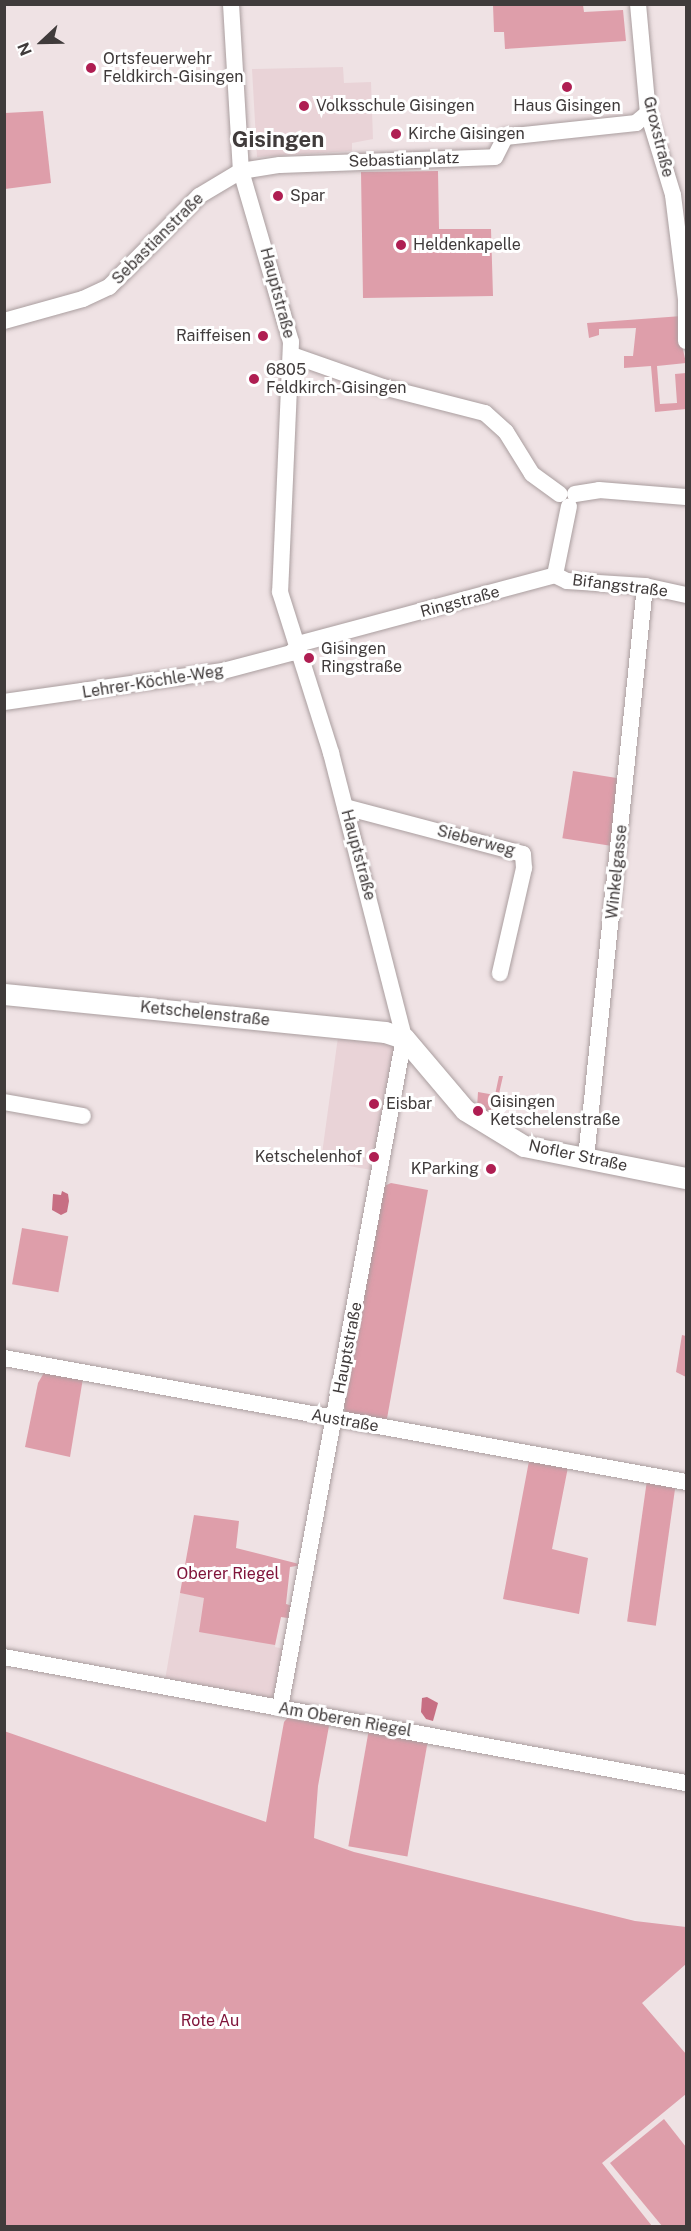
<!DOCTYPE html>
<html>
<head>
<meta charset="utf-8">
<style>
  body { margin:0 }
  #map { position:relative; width:691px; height:2231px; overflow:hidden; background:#efe2e4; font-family:"Public Sans",sans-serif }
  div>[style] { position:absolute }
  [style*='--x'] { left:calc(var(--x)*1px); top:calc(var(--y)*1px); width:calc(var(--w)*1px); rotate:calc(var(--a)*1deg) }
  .built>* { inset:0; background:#e9d3d7 }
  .green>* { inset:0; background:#de9eaa; transform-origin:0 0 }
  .water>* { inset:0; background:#c76f83 }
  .roads { filter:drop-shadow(0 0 2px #aa9e9f) drop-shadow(0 0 2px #aa9e9f) }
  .minor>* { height:16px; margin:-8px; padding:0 8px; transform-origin:8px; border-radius:8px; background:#fff }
  .major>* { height:21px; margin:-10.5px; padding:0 10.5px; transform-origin:10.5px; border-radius:10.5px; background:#fff }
  .dots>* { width:16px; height:16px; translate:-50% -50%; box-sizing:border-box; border:3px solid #fff; border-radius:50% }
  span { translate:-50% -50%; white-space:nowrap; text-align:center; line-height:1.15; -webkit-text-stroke:6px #fff; paint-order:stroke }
  .poi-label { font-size:16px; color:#403b3b }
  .left { translate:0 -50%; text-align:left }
  .right { translate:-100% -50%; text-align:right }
  .street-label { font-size:16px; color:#403b3b }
  .park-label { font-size:16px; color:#80153b }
  .district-label { font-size:22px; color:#403b3b; font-weight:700 }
  .frame { position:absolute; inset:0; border:6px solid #403b3b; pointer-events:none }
  .north { position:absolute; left:12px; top:12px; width:60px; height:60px; -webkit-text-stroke:4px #fff; paint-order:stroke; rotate:248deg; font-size:16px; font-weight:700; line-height:24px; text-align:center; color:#403b3b }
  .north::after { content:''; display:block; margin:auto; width:21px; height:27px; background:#403b3b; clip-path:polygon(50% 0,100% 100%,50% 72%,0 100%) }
</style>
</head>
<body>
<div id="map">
  <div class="built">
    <div style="clip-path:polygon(343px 67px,344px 83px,371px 82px,373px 139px,352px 143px,352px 151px,257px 157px,252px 69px)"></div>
    <div style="clip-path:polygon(338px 1037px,390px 1042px,398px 1048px,377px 1171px,321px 1161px)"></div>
    <div style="clip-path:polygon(180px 1593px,280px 1612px,275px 1647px,288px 1650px,275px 1700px,165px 1680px)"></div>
  </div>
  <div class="green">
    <div style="clip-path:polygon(493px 5px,583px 5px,584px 12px,623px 10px,626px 41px,505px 49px,504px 32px,494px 32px)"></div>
    <div style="clip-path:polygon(43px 111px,51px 183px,5px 189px,5px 113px)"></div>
    <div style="clip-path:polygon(438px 171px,439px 229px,491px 229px,493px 296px,363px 298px,361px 172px)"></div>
    <div style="clip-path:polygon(682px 316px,680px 336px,686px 363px,657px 366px,660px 404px,677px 403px,675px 374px,686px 373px,686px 409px,655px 412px,651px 366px,624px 368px,624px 356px,633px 356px,636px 328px,599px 329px,599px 335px,589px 338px,587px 323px)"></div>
    <div style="left:573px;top:771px;width:52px;height:68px;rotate:9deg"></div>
    <div style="clip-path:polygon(499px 1076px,503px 1076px,498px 1098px,493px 1098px,490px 1114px,477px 1108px,478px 1092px,495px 1095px)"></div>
    <div style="clip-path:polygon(391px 1183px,428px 1190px,386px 1424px,346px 1413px,344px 1406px,384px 1186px)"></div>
    <div style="left:22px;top:1228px;width:47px;height:57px;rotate:10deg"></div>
    <div style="clip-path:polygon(682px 1335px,686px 1336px,686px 1377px,676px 1372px)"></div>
    <div style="clip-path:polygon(45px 1371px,83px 1378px,70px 1457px,25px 1447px,38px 1383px)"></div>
    <div style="clip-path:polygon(529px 1461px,568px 1467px,552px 1549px,588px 1558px,579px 1614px,503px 1599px)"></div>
    <div style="left:647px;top:1480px;width:29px;height:143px;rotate:8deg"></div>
    <div style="clip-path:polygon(194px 1515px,239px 1521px,236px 1548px,303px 1565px,290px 1567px,286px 1604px,296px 1607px,294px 1619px,281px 1617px,275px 1645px,199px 1632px,204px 1598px,180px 1593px)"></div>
    <div style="clip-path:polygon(289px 1716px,324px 1721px,329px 1726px,318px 1786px,314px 1838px,354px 1852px,635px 1921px,686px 1927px,686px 1964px,642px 2003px,686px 2054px,686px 2094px,602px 2163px,652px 2226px,5px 2226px,4px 1731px,266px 1822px,284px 1722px)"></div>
    <div style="left:369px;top:1729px;width:60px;height:119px;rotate:10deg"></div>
    <div style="clip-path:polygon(664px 2119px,686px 2147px,686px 2226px,662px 2226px,610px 2163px)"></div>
  </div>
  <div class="water">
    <div style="clip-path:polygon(62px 1191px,68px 1194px,69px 1201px,67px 1212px,61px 1215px,52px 1210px,53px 1194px,61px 1195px)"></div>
    <div style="clip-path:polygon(427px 1697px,438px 1703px,433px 1721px,426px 1719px,421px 1712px,422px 1698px)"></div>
  </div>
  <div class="roads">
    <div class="minor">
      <div style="--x:231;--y:4;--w:167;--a:86.6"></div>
      <div style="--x:241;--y:171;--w:178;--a:73.7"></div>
      <div style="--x:291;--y:342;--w:250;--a:92.5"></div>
      <div style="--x:280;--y:592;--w:169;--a:72.4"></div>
      <div style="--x:331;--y:753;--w:294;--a:75.6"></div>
      <div style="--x:404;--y:1038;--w:681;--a:100.49"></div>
      <div style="--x:638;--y:4;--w:109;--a:84.8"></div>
      <div style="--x:648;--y:113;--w:86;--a:73"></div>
      <div style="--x:673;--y:195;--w:105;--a:82.9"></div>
      <div style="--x:686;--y:299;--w:42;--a:90"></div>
      <div style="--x:4;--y:321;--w:82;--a:-15.6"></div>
      <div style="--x:83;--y:299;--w:29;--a:-25"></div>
      <div style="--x:109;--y:287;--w:128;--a:-45.3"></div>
      <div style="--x:199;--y:196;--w:49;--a:-30.8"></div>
      <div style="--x:241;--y:171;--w:39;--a:-9"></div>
      <div style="--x:280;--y:165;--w:215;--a:-2.1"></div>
      <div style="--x:495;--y:157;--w:22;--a:-63"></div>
      <div style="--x:505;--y:137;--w:132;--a:-6.1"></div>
      <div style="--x:636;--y:123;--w:16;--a:-40"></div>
      <div style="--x:292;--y:355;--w:96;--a:19.4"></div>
      <div style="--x:383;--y:387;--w:105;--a:14.3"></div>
      <div style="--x:485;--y:413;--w:28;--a:42"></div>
      <div style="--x:506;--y:432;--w:49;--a:58.2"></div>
      <div style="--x:532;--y:474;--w:34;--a:36"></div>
      <div style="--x:575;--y:494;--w:24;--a:-9"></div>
      <div style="--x:599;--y:490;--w:87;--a:4.6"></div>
      <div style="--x:555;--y:575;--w:13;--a:27"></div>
      <div style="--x:567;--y:581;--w:78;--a:3.7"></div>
      <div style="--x:645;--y:586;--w:42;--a:12.4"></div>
      <div style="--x:555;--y:575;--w:70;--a:-78.5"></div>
      <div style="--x:4;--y:702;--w:221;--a:-8.1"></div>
      <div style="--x:223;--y:671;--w:70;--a:-14.8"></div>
      <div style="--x:291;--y:653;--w:15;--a:-42"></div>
      <div style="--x:302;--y:643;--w:262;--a:-15"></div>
      <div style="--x:345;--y:807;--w:184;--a:14.8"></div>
      <div style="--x:523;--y:854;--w:14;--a:86"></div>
      <div style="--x:524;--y:868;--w:108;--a:102.9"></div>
      <div style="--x:4;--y:1102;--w:80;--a:10"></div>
      <div style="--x:586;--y:1158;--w:575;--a:-84.11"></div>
      <div style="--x:4;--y:1358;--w:693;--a:10.3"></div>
      <div style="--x:4;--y:1657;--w:694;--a:10.47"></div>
    </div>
    <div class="major">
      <div style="--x:4;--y:994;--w:383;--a:5.7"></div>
      <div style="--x:385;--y:1032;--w:20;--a:18"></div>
      <div style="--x:404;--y:1038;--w:94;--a:49.7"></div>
      <div style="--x:465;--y:1110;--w:69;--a:31.4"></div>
      <div style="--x:524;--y:1146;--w:165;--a:11.2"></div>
    </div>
  </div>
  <div class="dots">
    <div style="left:91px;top:68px;background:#af1e52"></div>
    <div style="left:567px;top:87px;background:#af1e52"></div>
    <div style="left:304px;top:106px;background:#af1e52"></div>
    <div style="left:396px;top:134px;background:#af1e52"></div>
    <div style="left:278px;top:196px;background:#af1e52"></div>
    <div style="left:401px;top:245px;background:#af1e52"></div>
    <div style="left:263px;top:336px;background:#af1e52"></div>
    <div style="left:254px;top:379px;background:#af1e52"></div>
    <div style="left:309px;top:658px;background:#af1e52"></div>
    <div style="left:374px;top:1104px;background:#af1e52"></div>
    <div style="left:478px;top:1111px;background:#af1e52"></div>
    <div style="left:374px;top:1157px;background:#af1e52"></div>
    <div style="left:491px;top:1169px;background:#af1e52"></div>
  </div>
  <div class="poi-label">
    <span class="left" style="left:103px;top:68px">Ortsfeuerwehr<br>Feldkirch-Gisingen</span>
    <span class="left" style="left:316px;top:106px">Volksschule Gisingen</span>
    <span style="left:567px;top:106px">Haus Gisingen</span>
    <span class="left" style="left:408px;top:134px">Kirche Gisingen</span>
    <span class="left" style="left:290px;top:196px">Spar</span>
    <span class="left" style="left:413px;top:245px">Heldenkapelle</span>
    <span class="right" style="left:251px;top:336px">Raiffeisen</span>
    <span class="left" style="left:266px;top:379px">6805<br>Feldkirch-Gisingen</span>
    <span class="left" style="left:321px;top:658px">Gisingen<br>Ringstraße</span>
    <span class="left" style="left:490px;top:1111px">Gisingen<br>Ketschelenstraße</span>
    <span class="left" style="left:386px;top:1104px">Eisbar</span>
    <span class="right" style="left:362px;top:1157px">Ketschelenhof</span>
    <span class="right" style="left:479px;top:1169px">KParking</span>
  </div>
  <div class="street-label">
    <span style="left:658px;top:137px;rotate:76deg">Groxstraße</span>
    <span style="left:404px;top:160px;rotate:-2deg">Sebastianplatz</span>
    <span style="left:158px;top:239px;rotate:-45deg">Sebastianstraße</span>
    <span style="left:277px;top:293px;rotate:75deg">Hauptstraße</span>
    <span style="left:620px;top:586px;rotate:7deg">Bifangstraße</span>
    <span style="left:460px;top:602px;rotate:-15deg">Ringstraße</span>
    <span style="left:153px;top:682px;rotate:-9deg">Lehrer-Köchle-Weg</span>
    <span style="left:476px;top:841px;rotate:15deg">Sieberweg</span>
    <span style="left:358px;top:855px;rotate:75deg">Hauptstraße</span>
    <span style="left:617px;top:872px;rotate:-84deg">Winkelgasse</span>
    <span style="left:205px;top:1014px;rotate:6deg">Ketschelenstraße</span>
    <span style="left:578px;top:1156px;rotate:12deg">Nofler Straße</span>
    <span style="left:348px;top:1348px;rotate:-79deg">Hauptstraße</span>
    <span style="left:345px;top:1421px;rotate:10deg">Austraße</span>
    <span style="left:345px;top:1720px;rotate:10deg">Am Oberen Riegel</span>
  </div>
  <div class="park-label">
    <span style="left:228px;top:1574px">Oberer Riegel</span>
    <span style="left:210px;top:2021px">Rote Au</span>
  </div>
  <div class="district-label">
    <span style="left:278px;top:140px">Gisingen</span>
  </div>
  <div class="frame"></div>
  <div class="north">N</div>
</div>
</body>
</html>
